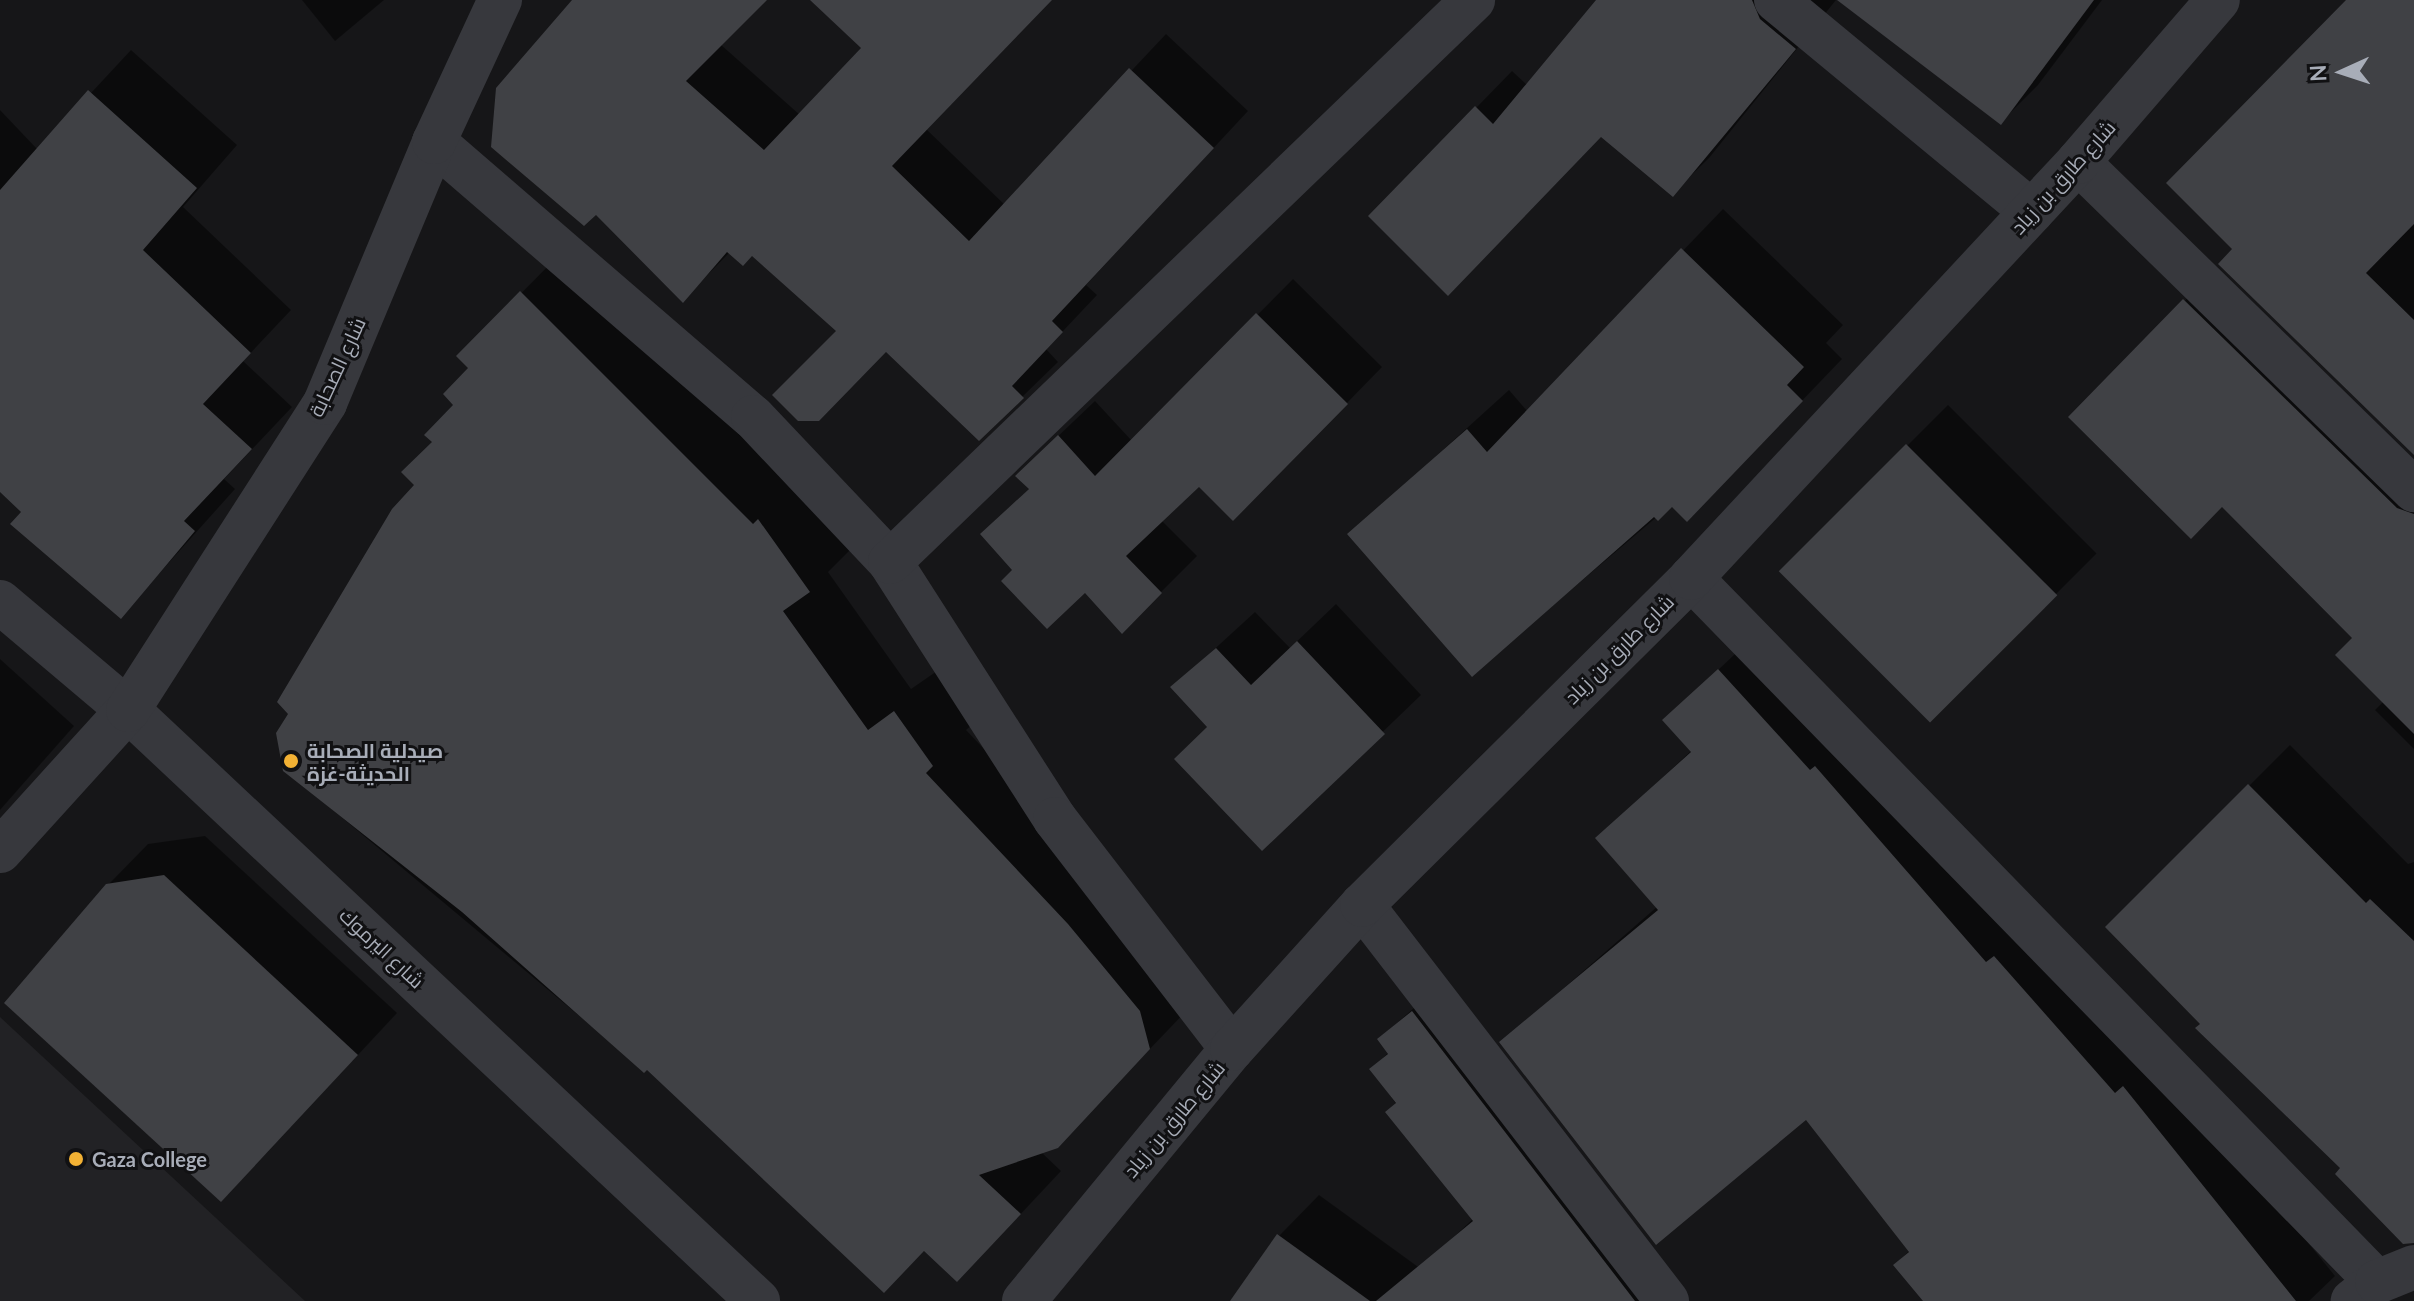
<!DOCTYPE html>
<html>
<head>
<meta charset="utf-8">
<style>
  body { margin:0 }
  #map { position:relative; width:2414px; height:1301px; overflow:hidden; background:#161618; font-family:Lato,Cairo,sans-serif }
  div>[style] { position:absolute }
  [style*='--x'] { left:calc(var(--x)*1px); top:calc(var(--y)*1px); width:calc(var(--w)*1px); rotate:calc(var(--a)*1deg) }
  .built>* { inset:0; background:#222225 }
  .shadow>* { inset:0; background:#0007; transform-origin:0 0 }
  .building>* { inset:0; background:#404145; transform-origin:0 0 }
  .minor>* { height:44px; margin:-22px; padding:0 22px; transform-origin:22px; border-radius:22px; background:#37383d }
  .dots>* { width:22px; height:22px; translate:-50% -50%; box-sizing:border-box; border:4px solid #111113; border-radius:50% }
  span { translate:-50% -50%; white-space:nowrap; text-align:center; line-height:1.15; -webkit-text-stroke:6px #111113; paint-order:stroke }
  .street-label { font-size:20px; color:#a8adb8 }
  .poi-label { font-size:20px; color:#a8adb8; font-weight:700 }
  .left { translate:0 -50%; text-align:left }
  .north { position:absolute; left:2302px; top:32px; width:80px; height:80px; -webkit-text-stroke:6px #111113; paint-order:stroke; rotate:267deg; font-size:22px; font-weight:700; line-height:32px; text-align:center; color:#a8adb8 }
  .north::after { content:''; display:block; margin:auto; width:28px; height:36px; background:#a8adb8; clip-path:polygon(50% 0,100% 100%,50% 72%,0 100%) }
</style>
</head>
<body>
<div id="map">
  <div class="built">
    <div style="clip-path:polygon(0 1017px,305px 1301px,0 1301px)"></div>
  </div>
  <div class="shadow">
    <div style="clip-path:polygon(302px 0,384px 0,335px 41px)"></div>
    <div style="clip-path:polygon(575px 0,765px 0,720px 44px,800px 115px,864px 48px,813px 0,1051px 0,926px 129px,1005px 205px,1166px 34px,1248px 111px,1086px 285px,1097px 295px,1046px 349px,1058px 362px,1022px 397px,839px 331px,753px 254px,730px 252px,683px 300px)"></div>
    <div style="clip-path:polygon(1598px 0,1836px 0,1709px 158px,1672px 194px,1602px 135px,1371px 216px,1512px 71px,1527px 85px)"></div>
    <div style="clip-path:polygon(1843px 0,2102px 0,2038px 85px,2001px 122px)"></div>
    <div style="clip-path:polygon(2349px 0,2414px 0,2414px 445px,2235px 249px)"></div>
    <div style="clip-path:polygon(131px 50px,237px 145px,183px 207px,291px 310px,243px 361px,292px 407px,224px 479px,235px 489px,121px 616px,0 490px,0 110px,38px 150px)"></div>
    <div style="clip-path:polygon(1723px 209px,1843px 325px,1826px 343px,1842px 359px,1727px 479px,1672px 504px,1472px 674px,1350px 534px,1509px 390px,1528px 412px)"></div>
    <div style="clip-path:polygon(563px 251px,851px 549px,828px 572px,911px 689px,937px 671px,974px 723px,966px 730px,1110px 882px,1191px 1006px,1057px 1146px,1041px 1152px,1061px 1171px,999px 1237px,925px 1250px,884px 1291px,647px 1067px,644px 1070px,285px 770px,456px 405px,471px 368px,459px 356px)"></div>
    <div style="clip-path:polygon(2217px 268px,2414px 460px,2414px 749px,2375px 710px,2384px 701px,2355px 638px,2222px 505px,2071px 417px)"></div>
    <div style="clip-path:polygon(1293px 279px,1382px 367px,1269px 483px,1199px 485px,1161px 520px,1197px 556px,1122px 631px,1085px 591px,1015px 570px,982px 534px,1030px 488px,1053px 441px,1095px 401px,1132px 441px)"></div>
    <div style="left:1948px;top:405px;width:210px;height:235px;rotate:45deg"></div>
    <div style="clip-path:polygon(1336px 604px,1421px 695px,1262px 848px,1209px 727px,1173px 687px,1255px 612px,1290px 648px)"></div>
    <div style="clip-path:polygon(1752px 638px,2157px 1055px,2335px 1276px,2309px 1301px,1925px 1301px,1895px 1265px,1910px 1250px,1806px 1117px,1502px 1042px,1658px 906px,1598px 838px,1692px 750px,1665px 720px)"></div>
    <div style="clip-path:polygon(0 659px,74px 726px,0 810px)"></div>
    <div style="clip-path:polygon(2290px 745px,2408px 864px,2414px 862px,2414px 1233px,2343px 1168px,2108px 927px)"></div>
    <div style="clip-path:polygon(205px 836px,397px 1013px,261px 1159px,107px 886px,148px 844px)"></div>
    <div style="clip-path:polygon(1442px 983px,1685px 1301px,1481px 1301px,1440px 1250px,1474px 1218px,1372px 1069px,1389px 1052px,1379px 1039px)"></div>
    <div style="clip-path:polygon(1319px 1195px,1432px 1277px,1415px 1301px,1232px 1301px,1279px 1236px)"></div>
  </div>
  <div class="building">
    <div style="clip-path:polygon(572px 0,767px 0,686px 81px,764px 150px,861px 48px,810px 0,1052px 0,892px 166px,969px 241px,1129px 68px,1214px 148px,1052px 321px,1063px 332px,1012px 386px,1024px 398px,979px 441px,886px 352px,819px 421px,798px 421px,772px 395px,836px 331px,752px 256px,743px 266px,727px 252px,683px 303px,596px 215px,584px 226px,491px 147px,496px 88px)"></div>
    <div style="clip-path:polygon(1596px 0,1752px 0,1760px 19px,1796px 49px,1673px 197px,1601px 137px,1448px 296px,1368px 216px,1475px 106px,1493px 124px)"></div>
    <div style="clip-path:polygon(1837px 0,2094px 0,2001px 125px)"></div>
    <div style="clip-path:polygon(2346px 0,2414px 0,2414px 224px,2366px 273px,2414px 320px,2414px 455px,2218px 264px,2232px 249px,2166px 183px)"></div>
    <div style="clip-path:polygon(88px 90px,197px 188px,143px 250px,251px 353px,203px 404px,252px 449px,184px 521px,195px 531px,121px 619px,10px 524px,21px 512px,0 492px,0 190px)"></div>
    <div style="clip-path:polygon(1681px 248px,1804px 367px,1787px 385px,1803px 401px,1687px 522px,1672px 507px,1658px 521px,1654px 517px,1472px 677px,1347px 534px,1467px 429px,1487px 452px)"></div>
    <div style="clip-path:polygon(520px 291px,753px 524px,758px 519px,810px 592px,783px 611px,868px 730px,894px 711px,933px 766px,926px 773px,1068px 924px,1140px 1011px,1150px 1049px,1058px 1148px,979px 1175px,1021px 1214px,957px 1282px,924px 1251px,884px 1293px,647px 1070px,644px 1073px,462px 912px,283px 771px,276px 733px,288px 714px,277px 702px,392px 509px,414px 485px,401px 472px,432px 442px,424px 435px,453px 405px,443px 394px,468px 368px,456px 356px)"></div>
    <div style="clip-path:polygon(2183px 299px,2397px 508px,2414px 514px,2414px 734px,2335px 655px,2352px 638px,2222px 507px,2191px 539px,2068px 417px)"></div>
    <div style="clip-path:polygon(1256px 313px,1348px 404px,1233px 521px,1199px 487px,1126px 556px,1162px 593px,1122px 634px,1085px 593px,1047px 629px,1001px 581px,1012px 570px,980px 534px,1029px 489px,1015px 476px,1058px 435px,1095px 476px)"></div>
    <div style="left:1906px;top:444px;width:214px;height:180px;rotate:45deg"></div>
    <div style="clip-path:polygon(1297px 641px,1385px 734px,1262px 851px,1174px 759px,1207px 727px,1170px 687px,1216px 648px,1251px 685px)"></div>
    <div style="clip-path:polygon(1718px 669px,1810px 770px,1815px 766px,1986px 962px,1994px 956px,2115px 1093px,2123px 1086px,2296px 1301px,1923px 1301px,1893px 1265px,1909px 1252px,1806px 1120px,1656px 1245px,1499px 1042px,1658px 910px,1595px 838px,1691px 752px,1662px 720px)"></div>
    <div style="clip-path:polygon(2248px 784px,2366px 903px,2370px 899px,2414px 941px,2414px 1243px,2403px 1244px,2335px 1174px,2340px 1168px,2195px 1028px,2200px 1024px,2105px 927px)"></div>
    <div style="clip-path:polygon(164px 875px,358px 1055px,221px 1202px,4px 1003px,106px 884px)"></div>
    <div style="clip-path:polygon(1412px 1011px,1635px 1301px,1376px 1301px,1473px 1221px,1385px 1112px,1396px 1103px,1369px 1069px,1388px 1054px,1377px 1039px)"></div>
    <div style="clip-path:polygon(1277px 1234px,1370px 1301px,1230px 1301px)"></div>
  </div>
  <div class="minor">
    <div style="--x:1776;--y:0;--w:332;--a:39.6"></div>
    <div style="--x:434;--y:142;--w:421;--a:40.8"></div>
    <div style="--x:753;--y:417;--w:199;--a:46.6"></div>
    <div style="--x:890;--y:562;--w:305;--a:57.3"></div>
    <div style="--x:1055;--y:819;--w:290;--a:52.4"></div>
    <div style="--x:2078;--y:162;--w:470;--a:44.3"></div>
    <div style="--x:890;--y:562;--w:810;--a:-43.95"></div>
    <div style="--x:1691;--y:578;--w:983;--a:45.74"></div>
    <div style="--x:2377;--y:1282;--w:31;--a:142"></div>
    <div style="--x:0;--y:602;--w:167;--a:40.2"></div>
    <div style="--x:128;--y:710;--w:864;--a:43.17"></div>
    <div style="--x:0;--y:851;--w:190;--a:-47.8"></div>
    <div style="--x:128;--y:710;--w:365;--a:-57.3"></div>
    <div style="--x:325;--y:403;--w:283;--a:-67.3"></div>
    <div style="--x:434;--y:142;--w:157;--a:-65.1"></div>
    <div style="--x:1362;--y:905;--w:500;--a:52.4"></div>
    <div style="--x:2377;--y:1282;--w:40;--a:-22"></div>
    <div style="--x:1024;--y:1301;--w:327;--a:-50.5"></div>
    <div style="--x:1232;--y:1049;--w:194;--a:-47.9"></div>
    <div style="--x:1362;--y:905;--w:464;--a:-44.8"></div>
    <div style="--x:1691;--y:578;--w:568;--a:-47.07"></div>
    <div style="--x:2078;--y:162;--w:214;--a:-49.2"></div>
  </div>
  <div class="dots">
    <div style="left:291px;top:761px;background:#f2b134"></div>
    <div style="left:76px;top:1159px;background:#f2b134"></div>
  </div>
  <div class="street-label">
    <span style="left:2063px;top:177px;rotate:-48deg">شارع طارق بن زياد</span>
    <span style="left:337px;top:367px;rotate:-65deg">شارع الصحابة</span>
    <span style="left:1619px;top:649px;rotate:-45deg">شارع طارق بن زياد</span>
    <span style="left:382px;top:948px;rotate:43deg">شارع اليرموك</span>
    <span style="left:1174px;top:1119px;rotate:-50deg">شارع طارق بن زياد</span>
  </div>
  <div class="poi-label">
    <span class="left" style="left:307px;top:762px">صيدلية الصحابة<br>الحديثة-غزة</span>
    <span class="left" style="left:92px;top:1159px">Gaza College</span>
  </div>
  <div class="north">N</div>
</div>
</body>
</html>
